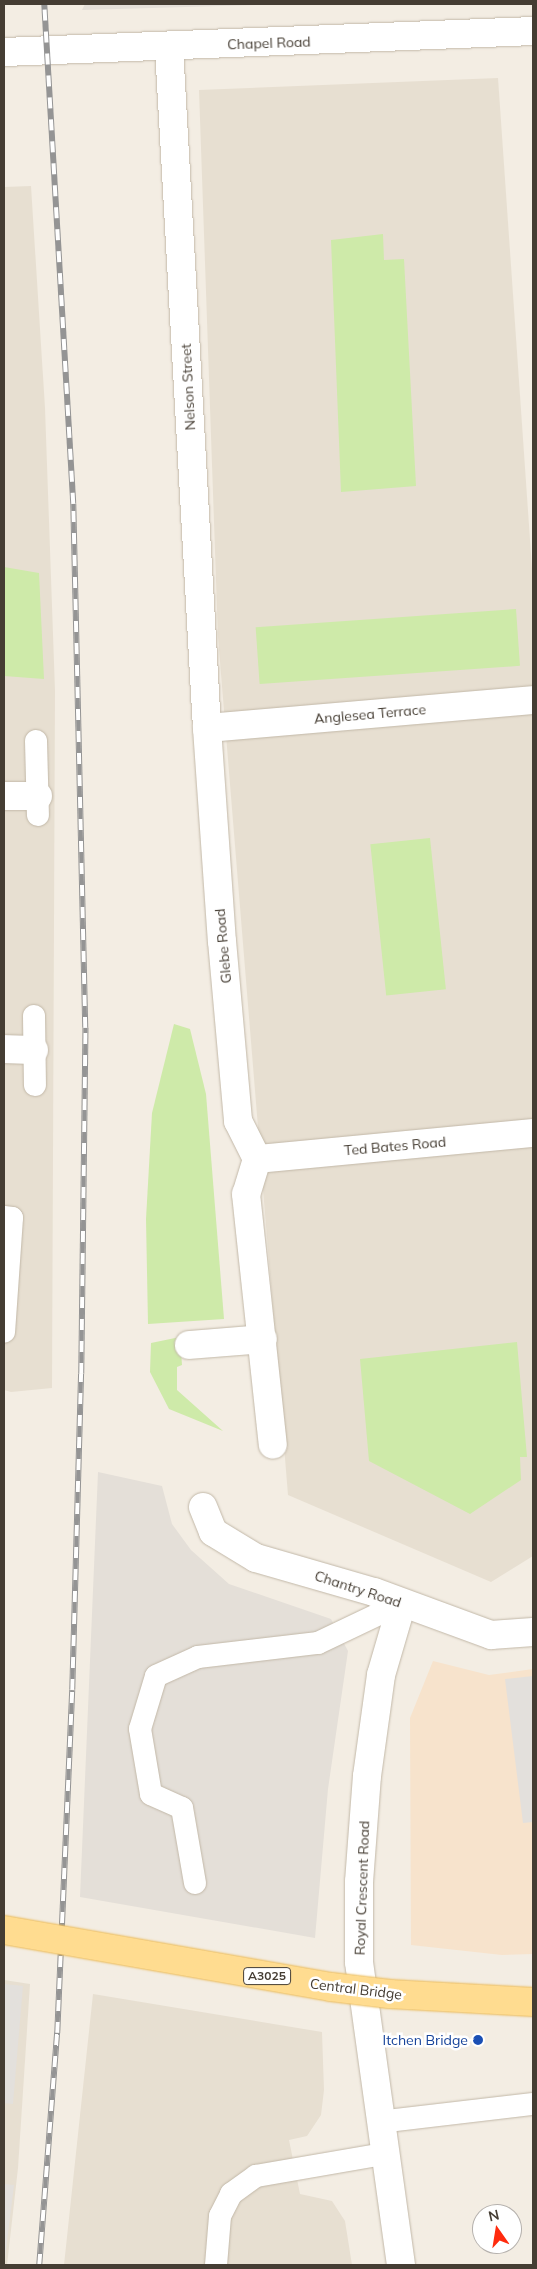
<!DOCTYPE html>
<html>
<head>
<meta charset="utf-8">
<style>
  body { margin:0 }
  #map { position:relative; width:537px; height:2269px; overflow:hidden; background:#f3ede3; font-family:Mulish,sans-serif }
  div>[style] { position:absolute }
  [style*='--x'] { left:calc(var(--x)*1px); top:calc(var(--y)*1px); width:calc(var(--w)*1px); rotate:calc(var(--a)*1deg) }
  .residential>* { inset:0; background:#e7dfd1 }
  .commercial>* { inset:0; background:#f7e3cc }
  .industrial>* { inset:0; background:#e4dfd8 }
  .green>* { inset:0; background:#ceeaa9; transform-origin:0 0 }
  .parking>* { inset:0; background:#e3e0dc }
  .roads { filter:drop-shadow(0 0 1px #c2b8a8) drop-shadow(0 0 1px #c2b8a8) }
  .service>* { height:22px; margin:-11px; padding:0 11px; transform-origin:11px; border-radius:11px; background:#fff }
  .minor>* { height:28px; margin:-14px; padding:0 14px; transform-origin:14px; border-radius:14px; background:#fff }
  .tertiary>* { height:28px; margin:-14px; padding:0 14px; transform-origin:14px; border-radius:14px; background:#fff }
  .rail>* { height:5.5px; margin-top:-2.75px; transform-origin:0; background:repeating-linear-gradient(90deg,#fff 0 11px,#949494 0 22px); box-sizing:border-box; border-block:1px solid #949494 }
  .bridges { filter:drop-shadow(0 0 1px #ebbb59) drop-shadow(0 0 1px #ebbb59) }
  .primary-bridge>* { height:28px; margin:-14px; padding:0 14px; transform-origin:14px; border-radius:14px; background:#ffdc90 }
  .dots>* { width:14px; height:14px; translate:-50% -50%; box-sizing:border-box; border:2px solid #fff; border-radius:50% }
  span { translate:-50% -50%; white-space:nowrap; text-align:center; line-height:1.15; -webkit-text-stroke:5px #fff; paint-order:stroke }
  .shield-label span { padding:1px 4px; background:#fff; border:1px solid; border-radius:4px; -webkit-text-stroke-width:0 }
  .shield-label { font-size:12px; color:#453d33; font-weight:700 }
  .street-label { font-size:14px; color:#453d33 }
  .transit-label { font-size:14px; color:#164399 }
  .right { translate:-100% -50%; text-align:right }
  .frame { position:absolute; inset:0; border:5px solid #453d33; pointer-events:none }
  .north { position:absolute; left:472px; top:2204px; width:50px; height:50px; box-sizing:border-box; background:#fff; border:1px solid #b5b1ad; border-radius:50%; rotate:347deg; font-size:14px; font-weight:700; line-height:20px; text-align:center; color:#453d33 }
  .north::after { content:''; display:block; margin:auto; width:18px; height:22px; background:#ff2b0e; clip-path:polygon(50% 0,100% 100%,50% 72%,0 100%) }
</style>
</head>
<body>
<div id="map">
  <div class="residential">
    <div style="clip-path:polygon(498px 78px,533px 583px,533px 1556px,491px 1582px,288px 1495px,218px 637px,199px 90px)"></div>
    <div style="clip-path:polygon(31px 186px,45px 408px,55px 691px,52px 1388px,11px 1392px,4px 1390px,4px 187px)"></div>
    <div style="clip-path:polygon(4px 1980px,30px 1984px,18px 2168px,7px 2265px,4px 2265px)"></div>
    <div style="clip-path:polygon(93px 1994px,322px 2032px,324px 2090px,321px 2115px,307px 2136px,289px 2140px,300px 2194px,332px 2201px,345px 2221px,352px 2265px,64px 2265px)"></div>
  </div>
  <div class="commercial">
    <div style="clip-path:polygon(433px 1661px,489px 1675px,533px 1669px,533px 1954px,502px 1955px,411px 1945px,410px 1718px)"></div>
  </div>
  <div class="industrial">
    <div style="clip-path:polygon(85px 4px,288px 4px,82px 10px)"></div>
    <div style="clip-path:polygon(98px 1472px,162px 1486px,172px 1524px,191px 1550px,229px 1584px,331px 1619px,348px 1651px,328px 1789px,315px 1938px,80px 1897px)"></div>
  </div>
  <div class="green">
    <div style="clip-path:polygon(383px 234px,384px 260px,404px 259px,416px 486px,341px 492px,331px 240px)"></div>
    <div style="clip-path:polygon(4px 567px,39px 573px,44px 679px,4px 676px)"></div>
    <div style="left:516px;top:609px;width:57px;height:261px;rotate:86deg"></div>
    <div style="left:430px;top:838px;width:152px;height:60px;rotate:84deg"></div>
    <div style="clip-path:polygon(174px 1024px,190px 1029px,206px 1094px,224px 1319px,148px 1324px,146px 1219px,152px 1113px)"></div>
    <div style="clip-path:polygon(180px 1337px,182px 1365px,177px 1367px,177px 1390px,223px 1431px,169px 1409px,150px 1372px,151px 1343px)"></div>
    <div style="clip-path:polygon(517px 1342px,527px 1457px,520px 1457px,521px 1480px,470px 1514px,369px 1461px,360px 1359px)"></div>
  </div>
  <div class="parking">
    <div style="clip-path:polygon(533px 1676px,533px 1822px,523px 1823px,505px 1679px)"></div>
    <div style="clip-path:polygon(4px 1984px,23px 1986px,13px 2104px,4px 2103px)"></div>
    <div style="clip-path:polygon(4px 2184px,14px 2185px,4px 2265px)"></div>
  </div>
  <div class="roads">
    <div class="service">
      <div style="--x:36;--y:741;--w:74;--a:88.5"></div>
      <div style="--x:34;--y:1016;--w:69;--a:89.2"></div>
      <div style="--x:4;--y:1217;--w:8;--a:7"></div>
      <div style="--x:12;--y:1218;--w:114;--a:94"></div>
      <div style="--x:195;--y:1883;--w:76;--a:-99.8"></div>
      <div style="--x:182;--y:1808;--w:34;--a:-156"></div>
      <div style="--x:151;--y:1794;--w:66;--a:-99.6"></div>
      <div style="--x:140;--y:1729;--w:55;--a:-73.2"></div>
      <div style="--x:156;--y:1676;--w:46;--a:-24.3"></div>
      <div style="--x:198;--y:1657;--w:121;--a:-6.7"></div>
      <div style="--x:318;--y:1643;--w:93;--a:-25.5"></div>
      <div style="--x:379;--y:2122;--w:155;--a:-6.7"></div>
      <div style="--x:216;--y:2265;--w:49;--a:-85.3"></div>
      <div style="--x:220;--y:2216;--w:25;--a:-63"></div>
      <div style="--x:231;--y:2194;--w:31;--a:-36"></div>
      <div style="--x:256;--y:2176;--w:130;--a:-9.8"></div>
    </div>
    <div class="minor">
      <div style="--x:169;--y:47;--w:682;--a:86.81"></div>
      <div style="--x:207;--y:728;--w:214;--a:86"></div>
      <div style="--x:222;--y:941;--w:181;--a:84.9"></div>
      <div style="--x:238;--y:1121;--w:42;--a:63.4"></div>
      <div style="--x:207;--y:728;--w:327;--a:-4.9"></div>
      <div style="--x:4;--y:796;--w:34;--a:0"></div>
      <div style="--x:4;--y:1049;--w:30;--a:2"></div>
      <div style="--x:257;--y:1159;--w:37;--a:107"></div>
      <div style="--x:246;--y:1194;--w:252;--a:83.9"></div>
      <div style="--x:257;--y:1159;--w:277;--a:-5.4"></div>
      <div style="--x:189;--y:1345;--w:74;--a:-4.6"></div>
      <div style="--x:203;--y:1507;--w:27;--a:68"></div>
      <div style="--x:213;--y:1532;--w:50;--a:31.2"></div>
      <div style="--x:256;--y:1558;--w:123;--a:16.1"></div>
      <div style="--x:374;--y:1592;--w:125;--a:20.2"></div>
      <div style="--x:491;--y:1635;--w:42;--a:-4.1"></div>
      <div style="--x:401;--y:2265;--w:306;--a:-97.9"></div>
      <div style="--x:359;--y:1962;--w:80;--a:-90"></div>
      <div style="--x:359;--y:1882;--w:106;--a:-85.7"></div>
      <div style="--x:367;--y:1776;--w:102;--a:-82.1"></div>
      <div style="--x:381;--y:1675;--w:75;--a:-73.7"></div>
    </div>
    <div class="tertiary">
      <div style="--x:4;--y:52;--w:529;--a:-2.27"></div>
    </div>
  </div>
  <div class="rail">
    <div style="--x:39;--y:2265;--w:233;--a:-85.6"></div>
    <div style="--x:57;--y:2033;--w:343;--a:-87.5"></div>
    <div style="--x:72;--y:1690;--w:316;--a:-88.4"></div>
    <div style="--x:81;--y:1374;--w:346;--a:-89.3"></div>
    <div style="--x:85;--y:1028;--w:524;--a:-91.31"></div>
    <div style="--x:73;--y:504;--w:501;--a:-93.32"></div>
  </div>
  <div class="bridges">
    <div class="primary-bridge">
      <div style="--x:4;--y:1930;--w:332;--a:9.9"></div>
      <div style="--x:331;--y:1987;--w:59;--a:6.8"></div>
      <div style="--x:390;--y:1994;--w:143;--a:3.2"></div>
    </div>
  </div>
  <div class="dots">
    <div style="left:478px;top:2040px;background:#1a4fb4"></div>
  </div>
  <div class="shield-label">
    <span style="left:267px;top:1976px">A3025</span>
  </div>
  <div class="street-label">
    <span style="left:269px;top:43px;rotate:-2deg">Chapel Road</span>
    <span style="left:188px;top:387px;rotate:-93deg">Nelson Street</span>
    <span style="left:370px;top:714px;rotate:-5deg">Anglesea Terrace</span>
    <span style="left:223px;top:946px;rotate:-95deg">Glebe Road</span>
    <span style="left:395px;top:1146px;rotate:-5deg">Ted Bates Road</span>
    <span style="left:358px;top:1589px;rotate:18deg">Chantry Road</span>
    <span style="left:362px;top:1888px;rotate:-88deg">Royal Crescent Road</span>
    <span style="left:356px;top:1989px;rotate:7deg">Central Bridge</span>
  </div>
  <div class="transit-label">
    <span class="right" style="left:468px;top:2040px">Itchen Bridge</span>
  </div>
  <div class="frame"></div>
  <div class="north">N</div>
</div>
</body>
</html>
